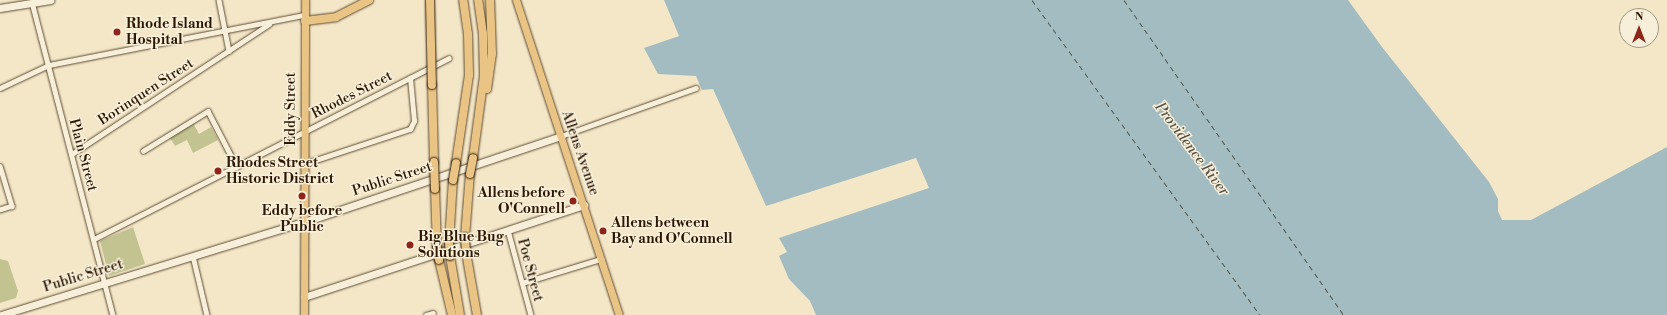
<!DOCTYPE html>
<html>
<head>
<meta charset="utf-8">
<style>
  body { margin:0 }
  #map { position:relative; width:1667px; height:315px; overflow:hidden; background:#f4e7c8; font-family:"Libre Bodoni",serif }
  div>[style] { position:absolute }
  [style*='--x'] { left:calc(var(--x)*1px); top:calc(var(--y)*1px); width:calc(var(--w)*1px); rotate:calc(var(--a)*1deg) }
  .green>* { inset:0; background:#c2c391 }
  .water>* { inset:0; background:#a2bcc1 }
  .ferry>* { height:1px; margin-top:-0.5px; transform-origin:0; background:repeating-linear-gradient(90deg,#555144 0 5px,transparent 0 9px) }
  .roads { filter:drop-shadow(0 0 1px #5e4c32) drop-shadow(0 0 1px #5e4c32) }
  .street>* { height:4.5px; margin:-2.25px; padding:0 2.25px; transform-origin:2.25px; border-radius:2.25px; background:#f8efdb }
  .secondary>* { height:7px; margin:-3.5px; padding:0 3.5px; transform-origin:3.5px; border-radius:3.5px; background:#f8efdb }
  .primary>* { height:7px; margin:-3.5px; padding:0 3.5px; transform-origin:3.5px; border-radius:3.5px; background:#eac484 }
  .highway>* { height:8px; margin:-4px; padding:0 4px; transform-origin:4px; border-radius:4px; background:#eac484 }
  .bridges { filter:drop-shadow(0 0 1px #2c1800) drop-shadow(0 0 1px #2c1800) }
  .highway-bridge>* { height:8px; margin:-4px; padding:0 4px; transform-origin:4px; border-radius:4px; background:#eac484 }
  .dots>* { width:11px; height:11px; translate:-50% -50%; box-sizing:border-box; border:2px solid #f8efdb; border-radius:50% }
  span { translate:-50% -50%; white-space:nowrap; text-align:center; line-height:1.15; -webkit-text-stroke:3px #f8efdb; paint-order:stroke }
  .poi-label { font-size:14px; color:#2c1800; font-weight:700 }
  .left { translate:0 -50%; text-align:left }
  .right { translate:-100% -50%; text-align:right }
  .street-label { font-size:14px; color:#2c1800 }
  .water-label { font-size:15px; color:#555144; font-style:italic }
  .north { position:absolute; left:1619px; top:8px; width:40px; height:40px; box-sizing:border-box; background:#f8efdb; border:1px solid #a69983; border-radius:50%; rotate:0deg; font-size:11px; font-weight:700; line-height:16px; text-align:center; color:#2c1800 }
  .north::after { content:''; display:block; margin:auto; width:14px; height:18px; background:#8f2418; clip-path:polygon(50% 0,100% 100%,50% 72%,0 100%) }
</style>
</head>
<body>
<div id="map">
  <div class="green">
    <div style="clip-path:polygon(193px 123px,199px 134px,211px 127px,218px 140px,193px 153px,187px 140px,175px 146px,170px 138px)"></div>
    <div style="clip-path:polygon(133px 227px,145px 264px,109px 276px,100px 241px)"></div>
    <div style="clip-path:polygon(0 259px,8px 261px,18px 291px,16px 298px,0 303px)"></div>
  </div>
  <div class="water">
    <div style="clip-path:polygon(664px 0,1348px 0,1382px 47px,1489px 182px,1498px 199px,1498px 211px,1502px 220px,1531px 220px,1667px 147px,1667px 315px,816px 315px,810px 301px,789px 279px,779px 256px,787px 252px,779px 238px,929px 188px,916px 158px,766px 206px,713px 89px,702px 90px,696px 76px,658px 74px,644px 48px,679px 36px)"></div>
  </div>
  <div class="ferry">
    <div style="--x:1032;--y:0;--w:389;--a:54.1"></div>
    <div style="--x:1124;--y:0;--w:384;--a:55.1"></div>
  </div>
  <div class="roads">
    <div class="street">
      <div style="--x:219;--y:0;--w:52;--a:78.9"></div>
      <div style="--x:32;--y:2;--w:323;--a:75.5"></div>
      <div style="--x:0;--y:88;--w:54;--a:-25.1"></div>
      <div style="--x:49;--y:65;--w:261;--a:-11.1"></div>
      <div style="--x:561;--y:136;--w:143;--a:-19.6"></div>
      <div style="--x:143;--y:151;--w:76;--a:-31.6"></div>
      <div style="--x:208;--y:111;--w:63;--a:62.6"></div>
      <div style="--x:72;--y:154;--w:236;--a:-33.4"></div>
      <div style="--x:304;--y:164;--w:112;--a:-18.3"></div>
      <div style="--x:410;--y:129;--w:9;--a:-63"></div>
      <div style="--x:414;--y:121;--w:43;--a:-95.3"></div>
      <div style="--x:0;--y:166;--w:42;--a:73.3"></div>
      <div style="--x:12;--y:206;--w:13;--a:162"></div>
      <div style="--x:508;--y:230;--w:88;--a:74.9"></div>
      <div style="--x:94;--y:239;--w:398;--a:-27"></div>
      <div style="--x:193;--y:256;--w:61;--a:76.7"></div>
      <div style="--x:522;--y:283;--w:83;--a:-16.9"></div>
      <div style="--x:426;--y:315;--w:7;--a:-16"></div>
    </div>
    <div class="secondary">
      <div style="--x:0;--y:8;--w:51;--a:-9.1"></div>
      <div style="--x:304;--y:297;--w:295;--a:-18.2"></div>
      <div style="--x:1;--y:315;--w:326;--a:-17.1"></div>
      <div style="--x:313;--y:219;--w:262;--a:-18.5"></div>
    </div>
    <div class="primary">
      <div style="--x:516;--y:0;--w:331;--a:71.9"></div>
      <div style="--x:304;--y:315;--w:315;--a:-89.8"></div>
    </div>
    <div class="highway">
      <div style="--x:305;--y:21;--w:31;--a:-7"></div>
      <div style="--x:336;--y:17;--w:37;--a:-27"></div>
      <div style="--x:432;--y:85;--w:77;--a:88.5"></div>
      <div style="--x:487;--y:89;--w:35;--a:-82"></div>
      <div style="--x:492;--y:54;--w:54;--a:-92.1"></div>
      <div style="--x:473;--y:158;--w:83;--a:-82.4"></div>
      <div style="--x:484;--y:76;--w:42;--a:-91.4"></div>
      <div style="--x:483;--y:34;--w:34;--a:-98"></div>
      <div style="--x:456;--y:163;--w:89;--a:-81.6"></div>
      <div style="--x:469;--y:75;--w:41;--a:-91.4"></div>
      <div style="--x:468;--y:34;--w:34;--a:-98"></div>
      <div style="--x:435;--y:189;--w:58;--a:88"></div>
      <div style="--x:465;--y:237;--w:63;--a:-85.5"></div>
      <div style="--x:449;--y:243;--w:63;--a:-86.4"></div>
      <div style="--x:466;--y:252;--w:64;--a:80.1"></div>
      <div style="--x:450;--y:256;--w:60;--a:80.4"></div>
      <div style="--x:439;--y:260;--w:57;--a:76.7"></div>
    </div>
  </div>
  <div class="bridges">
    <div class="highway-bridge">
      <div style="--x:430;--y:0;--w:85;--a:88.7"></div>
      <div style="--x:434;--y:162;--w:27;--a:88"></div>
      <div style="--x:470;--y:174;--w:16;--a:-79"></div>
      <div style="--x:453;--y:180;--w:17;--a:-80"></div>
      <div style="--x:465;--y:237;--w:15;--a:86"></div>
      <div style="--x:449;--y:243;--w:13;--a:86"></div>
      <div style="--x:437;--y:247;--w:13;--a:81"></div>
    </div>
  </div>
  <div class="dots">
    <div style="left:117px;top:32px;background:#8f2418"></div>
    <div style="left:218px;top:171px;background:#8f2418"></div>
    <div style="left:302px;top:196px;background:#8f2418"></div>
    <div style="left:573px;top:201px;background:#8f2418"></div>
    <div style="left:603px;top:231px;background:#8f2418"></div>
    <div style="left:410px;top:245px;background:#8f2418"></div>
  </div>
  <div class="poi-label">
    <span class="left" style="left:126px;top:32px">Rhode Island<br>Hospital</span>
    <span class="left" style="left:226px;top:171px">Rhodes Street<br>Historic District</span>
    <span class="right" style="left:565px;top:201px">Allens before<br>O'Connell</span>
    <span style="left:302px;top:219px">Eddy before<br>Public</span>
    <span class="left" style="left:611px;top:231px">Allens between<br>Bay and O'Connell</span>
    <span class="left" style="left:418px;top:245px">Big Blue Bug<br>Solutions</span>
  </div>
  <div class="street-label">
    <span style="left:146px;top:92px;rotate:-33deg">Borinquen Street</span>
    <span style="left:352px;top:95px;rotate:-27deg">Rhodes Street</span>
    <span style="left:291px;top:109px;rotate:-90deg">Eddy Street</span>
    <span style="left:580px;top:153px;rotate:71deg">Allens Avenue</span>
    <span style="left:83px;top:155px;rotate:75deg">Plain Street</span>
    <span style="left:392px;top:179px;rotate:-18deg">Public Street</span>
    <span style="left:530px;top:270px;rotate:75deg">Poe Street</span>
    <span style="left:83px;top:276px;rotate:-17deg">Public Street</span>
  </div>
  <div class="water-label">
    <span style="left:1192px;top:149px;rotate:53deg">Providence River</span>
  </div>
  <div class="north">N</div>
</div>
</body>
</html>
